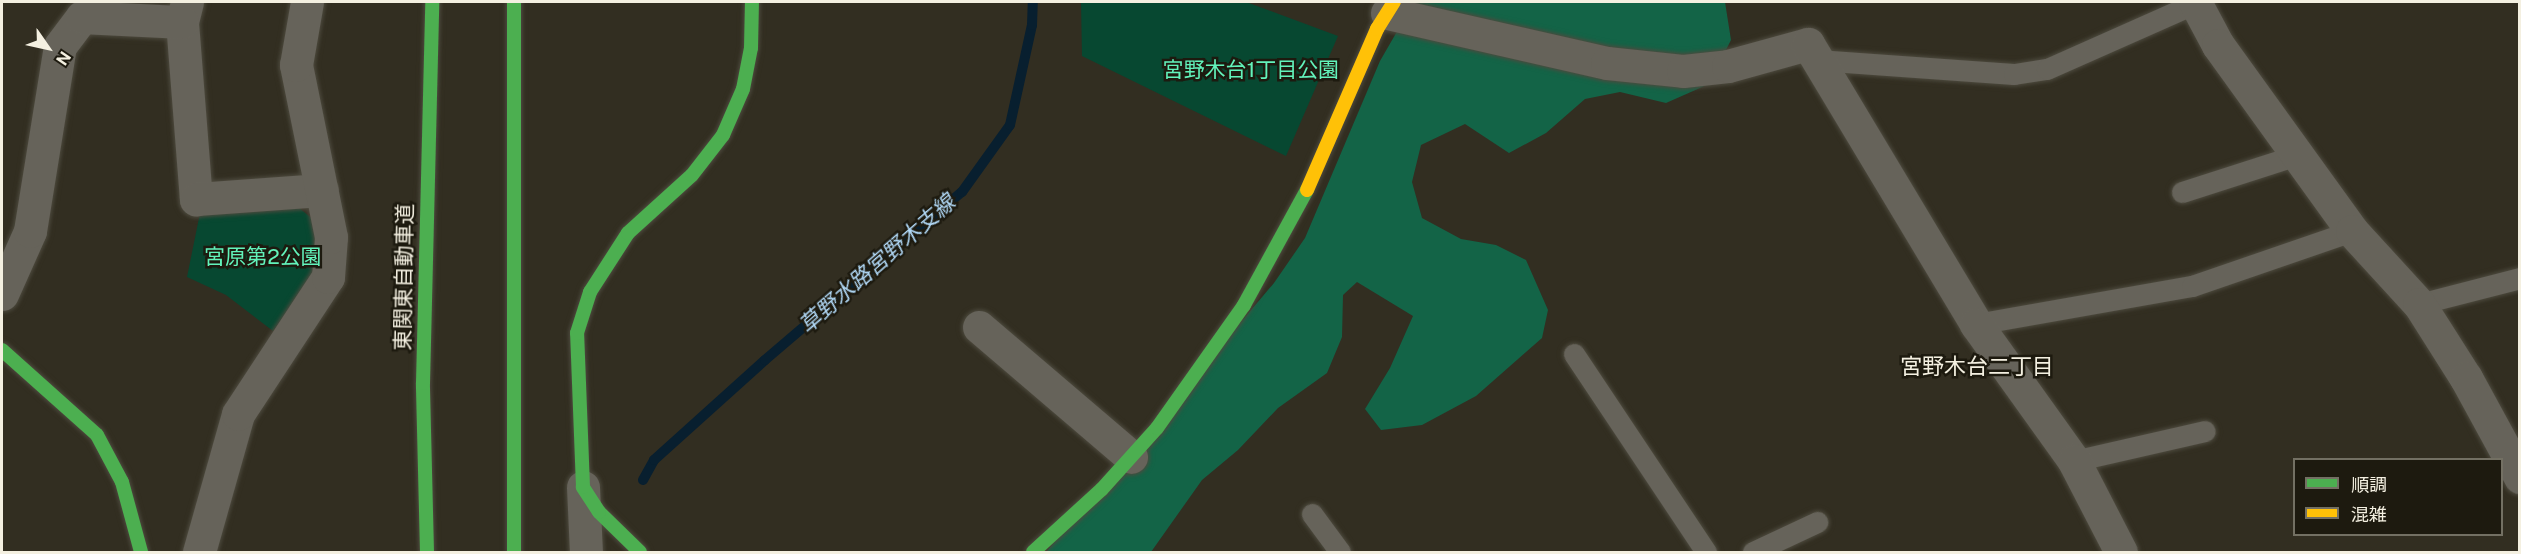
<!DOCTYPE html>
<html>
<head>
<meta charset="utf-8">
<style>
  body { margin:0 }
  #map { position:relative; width:2521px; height:554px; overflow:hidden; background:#322e21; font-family:"Public Sans","Noto Sans JP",sans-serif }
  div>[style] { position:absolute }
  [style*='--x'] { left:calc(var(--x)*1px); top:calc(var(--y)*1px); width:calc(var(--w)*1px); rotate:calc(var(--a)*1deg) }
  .green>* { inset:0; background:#074831 }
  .forest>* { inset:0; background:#136447 }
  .stream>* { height:10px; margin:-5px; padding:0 5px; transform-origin:5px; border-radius:5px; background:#081f2f }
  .roads { filter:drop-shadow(0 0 2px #4d4a3e) drop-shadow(0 0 2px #4d4a3e) }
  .lane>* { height:21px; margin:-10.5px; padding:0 10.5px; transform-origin:10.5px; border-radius:10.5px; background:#66635a }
  .street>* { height:33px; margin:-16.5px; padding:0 16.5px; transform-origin:16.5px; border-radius:16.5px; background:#66635a }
  .fast>* { height:14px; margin:-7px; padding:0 7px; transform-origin:7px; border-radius:7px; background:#4caf50 }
  .slow>* { height:14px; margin:-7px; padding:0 7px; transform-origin:7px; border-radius:7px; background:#ffc107 }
  span { translate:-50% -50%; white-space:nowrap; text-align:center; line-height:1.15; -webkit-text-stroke:5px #1d1a0f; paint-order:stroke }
  .park-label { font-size:21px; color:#62f3bb }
  .street-label { font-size:21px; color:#f4f0e1 }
  .water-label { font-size:22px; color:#b1d9f7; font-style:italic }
  .neighbourhood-label { font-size:22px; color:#f4f0e1 }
  .frame { position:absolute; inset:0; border:3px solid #f4f0e1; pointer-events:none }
  .legend { position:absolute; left:2293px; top:458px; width:210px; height:78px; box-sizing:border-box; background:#1d1a0f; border:2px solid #737063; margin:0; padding:8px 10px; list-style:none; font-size:18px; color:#f4f0e1 }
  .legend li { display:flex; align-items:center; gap:12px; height:30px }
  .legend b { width:30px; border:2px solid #737063 }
  .north { position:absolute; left:18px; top:18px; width:60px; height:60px; -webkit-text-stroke:4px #1d1a0f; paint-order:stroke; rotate:124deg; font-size:16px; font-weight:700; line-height:24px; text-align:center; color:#f4f0e1 }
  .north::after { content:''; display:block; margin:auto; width:21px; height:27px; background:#f4f0e1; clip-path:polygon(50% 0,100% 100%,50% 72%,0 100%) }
</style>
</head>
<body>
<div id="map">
  <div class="green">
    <div style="clip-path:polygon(1081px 2px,1246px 2px,1338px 36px,1286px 156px,1082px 56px)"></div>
    <div style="clip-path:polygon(289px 200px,314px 220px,322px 269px,273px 331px,226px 295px,187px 277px,200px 213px)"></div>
  </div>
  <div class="forest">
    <div style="clip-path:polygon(1414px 2px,1725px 2px,1731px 40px,1709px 84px,1666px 103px,1620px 92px,1585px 99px,1546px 133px,1509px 153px,1465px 124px,1421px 145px,1412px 182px,1422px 218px,1461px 239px,1496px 245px,1526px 260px,1548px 310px,1542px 338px,1476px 396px,1422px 425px,1381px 430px,1365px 409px,1390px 368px,1413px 316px,1357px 282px,1343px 295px,1342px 337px,1327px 373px,1278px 408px,1238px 450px,1202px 480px,1151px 552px,1046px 552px,1274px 283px,1305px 238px,1380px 61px)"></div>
  </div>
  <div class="stream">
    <div style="--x:643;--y:480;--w:23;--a:-61"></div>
    <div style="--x:654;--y:460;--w:149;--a:-42"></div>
    <div style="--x:765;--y:360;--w:259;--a:-40.5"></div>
    <div style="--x:962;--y:192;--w:82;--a:-54.4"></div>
    <div style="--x:1010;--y:125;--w:102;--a:-77.6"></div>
    <div style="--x:1032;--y:25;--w:23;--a:-88"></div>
  </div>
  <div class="roads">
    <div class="lane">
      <div style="--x:1817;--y:60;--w:197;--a:4.1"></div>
      <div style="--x:2014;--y:74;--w:33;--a:-9"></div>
      <div style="--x:2047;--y:69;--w:163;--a:-23.9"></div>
      <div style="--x:2182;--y:192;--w:121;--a:-17.8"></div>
      <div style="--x:2419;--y:304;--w:104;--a:-14.4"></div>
      <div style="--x:1976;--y:324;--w:219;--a:-10"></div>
      <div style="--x:2192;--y:286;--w:169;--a:-19"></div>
      <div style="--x:1574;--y:354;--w:238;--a:56.3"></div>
      <div style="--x:2074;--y:461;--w:134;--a:-12.9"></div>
      <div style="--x:1312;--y:514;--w:47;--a:53.6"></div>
      <div style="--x:1753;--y:552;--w:71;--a:-25.1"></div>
    </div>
    <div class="street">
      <div style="--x:187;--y:2;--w:21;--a:104"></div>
      <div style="--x:182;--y:22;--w:178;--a:85.5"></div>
      <div style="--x:196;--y:199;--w:126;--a:-4.1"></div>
      <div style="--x:2195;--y:2;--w:49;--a:61.9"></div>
      <div style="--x:2218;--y:45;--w:229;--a:54.2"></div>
      <div style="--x:2352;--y:231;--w:99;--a:47.5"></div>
      <div style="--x:2419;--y:304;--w:88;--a:57.6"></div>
      <div style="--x:2466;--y:378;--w:113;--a:61.4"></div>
      <div style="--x:1387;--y:13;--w:226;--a:12.8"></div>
      <div style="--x:1607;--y:63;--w:76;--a:6"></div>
      <div style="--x:1683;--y:71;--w:45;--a:-6.3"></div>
      <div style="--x:1728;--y:66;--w:83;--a:-15.4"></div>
      <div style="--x:1808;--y:44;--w:327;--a:59"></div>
      <div style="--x:1976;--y:324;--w:168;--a:54.4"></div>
      <div style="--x:2074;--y:461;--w:102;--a:62.7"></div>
      <div style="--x:2;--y:294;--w:69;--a:-66"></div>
      <div style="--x:30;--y:231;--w:187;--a:-80.8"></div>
      <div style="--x:60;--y:46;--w:36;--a:-53"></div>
      <div style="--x:82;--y:17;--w:100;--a:2.9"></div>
      <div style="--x:979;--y:327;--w:200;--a:40.5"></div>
      <div style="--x:583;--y:487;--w:65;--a:87.4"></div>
      <div style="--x:199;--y:552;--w:143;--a:-74.2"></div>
      <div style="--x:238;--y:414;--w:164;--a:-56.7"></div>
      <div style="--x:328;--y:277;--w:40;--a:-85.7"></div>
      <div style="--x:331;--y:237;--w:176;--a:-101.5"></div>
      <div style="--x:296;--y:65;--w:64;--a:-80.1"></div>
    </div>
    <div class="fast">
      <div style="--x:514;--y:2;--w:550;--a:90"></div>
      <div style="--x:2;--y:350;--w:127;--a:41.8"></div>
      <div style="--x:97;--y:435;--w:53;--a:62"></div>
      <div style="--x:122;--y:482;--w:73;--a:74.8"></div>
      <div style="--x:427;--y:552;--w:169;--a:-91.4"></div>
      <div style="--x:423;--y:383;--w:381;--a:-88.6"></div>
      <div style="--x:640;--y:552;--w:57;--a:-135.7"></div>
      <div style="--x:599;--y:512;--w:30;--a:-123"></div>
      <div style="--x:583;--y:487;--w:154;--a:-92.2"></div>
      <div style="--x:577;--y:333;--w:43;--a:-72.4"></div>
      <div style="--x:590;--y:292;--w:70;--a:-57.2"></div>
      <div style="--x:628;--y:233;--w:86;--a:-42.2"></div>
      <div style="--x:692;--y:175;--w:51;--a:-52.2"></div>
      <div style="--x:723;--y:135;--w:50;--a:-66.5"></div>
      <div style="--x:743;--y:89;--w:42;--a:-79"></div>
      <div style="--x:751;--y:48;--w:46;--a:-88.8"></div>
      <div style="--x:1033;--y:552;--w:93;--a:-42.4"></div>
      <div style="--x:1102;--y:489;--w:82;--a:-48"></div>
      <div style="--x:1157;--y:428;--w:151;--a:-54.7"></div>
      <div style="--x:1244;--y:305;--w:131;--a:-61.3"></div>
    </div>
    <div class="slow">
      <div style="--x:1307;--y:190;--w:176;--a:-66.5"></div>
      <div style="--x:1377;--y:29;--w:32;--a:-58"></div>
    </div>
  </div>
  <div class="park-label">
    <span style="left:1251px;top:70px">宮野木台1丁目公園</span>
    <span style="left:263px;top:257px">宮原第2公園</span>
  </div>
  <div class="street-label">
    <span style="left:404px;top:277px;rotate:-89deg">東関東自動車道</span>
  </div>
  <div class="water-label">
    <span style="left:877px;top:264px;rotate:-41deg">草野水路宮野木支線</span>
  </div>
  <div class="neighbourhood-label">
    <span style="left:1977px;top:367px">宮野木台二丁目</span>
  </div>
  <div class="frame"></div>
  <ul class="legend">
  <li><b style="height:8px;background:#4caf50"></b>順調</li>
  <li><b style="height:8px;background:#ffc107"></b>混雑</li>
  </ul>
  <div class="north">N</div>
</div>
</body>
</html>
